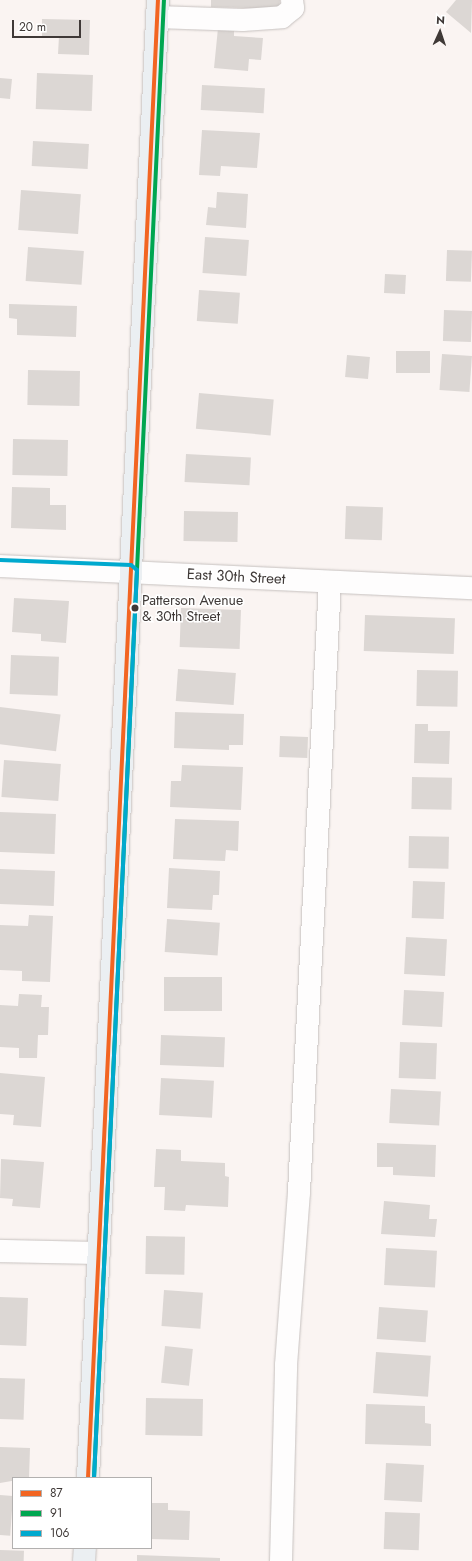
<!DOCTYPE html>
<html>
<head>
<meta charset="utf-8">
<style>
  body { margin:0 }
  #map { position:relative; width:472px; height:1561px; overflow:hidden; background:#faf4f2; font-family:Jost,sans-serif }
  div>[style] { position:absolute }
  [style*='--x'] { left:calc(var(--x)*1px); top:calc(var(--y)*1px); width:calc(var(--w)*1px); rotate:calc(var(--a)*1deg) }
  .building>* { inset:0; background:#dcd7d4; transform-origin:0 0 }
  .roads { filter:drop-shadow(0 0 1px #c6c1bf) drop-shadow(0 0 1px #c6c1bf) }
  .minor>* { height:22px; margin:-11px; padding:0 11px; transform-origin:11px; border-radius:11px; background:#fefdfd }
  .major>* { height:22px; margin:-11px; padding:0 11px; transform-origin:11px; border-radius:11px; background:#ebeff2 }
  .bus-1>* { height:4px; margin:-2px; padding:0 2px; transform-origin:2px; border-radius:2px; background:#f26522 }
  .bus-2>* { height:4px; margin:-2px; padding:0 2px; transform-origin:2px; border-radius:2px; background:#00a651 }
  .bus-3>* { height:4px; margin:-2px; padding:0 2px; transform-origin:2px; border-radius:2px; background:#00a9ce }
  .dots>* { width:11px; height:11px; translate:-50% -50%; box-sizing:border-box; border:2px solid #fff; border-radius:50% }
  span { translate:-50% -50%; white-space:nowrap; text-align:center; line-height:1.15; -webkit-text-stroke:3px #fff; paint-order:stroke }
  .bus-label { font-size:14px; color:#3f3937 }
  .left { translate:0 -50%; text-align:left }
  .street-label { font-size:15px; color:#3f3937 }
  .legend { position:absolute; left:12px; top:1477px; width:140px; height:72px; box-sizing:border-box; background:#fff; border:1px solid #b2b0af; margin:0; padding:5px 7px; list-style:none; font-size:12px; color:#3f3937 }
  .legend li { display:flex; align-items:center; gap:8px; height:20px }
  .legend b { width:20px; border:1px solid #b2b0af }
  .north { position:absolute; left:420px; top:12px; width:40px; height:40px; -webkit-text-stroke:3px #fff; paint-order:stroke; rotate:3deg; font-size:11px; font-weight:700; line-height:16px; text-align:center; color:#3f3937 }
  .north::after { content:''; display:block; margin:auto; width:14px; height:18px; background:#3f3937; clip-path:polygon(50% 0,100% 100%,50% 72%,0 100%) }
  .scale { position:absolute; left:12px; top:20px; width:69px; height:18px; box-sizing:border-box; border:2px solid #3f3937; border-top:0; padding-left:5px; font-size:12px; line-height:14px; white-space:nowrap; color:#3f3937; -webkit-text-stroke:3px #fff; paint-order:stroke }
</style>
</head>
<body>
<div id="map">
  <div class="building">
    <div style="clip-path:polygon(211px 0,280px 0,279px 9px,211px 7px)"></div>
    <div style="clip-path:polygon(456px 0,472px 0,471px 33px,446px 12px)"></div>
    <div style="clip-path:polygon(42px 19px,90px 20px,89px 55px,58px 54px,59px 36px,42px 36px)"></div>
    <div style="clip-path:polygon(218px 28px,234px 29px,234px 36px,263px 38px,261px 60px,249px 59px,248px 71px,214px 68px)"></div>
    <div style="left:37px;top:73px;width:56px;height:36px;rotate:2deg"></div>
    <div style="clip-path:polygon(0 78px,12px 79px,10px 99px,0 98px)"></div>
    <div style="left:202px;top:85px;width:63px;height:25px;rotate:3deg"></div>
    <div style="clip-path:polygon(202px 130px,260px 133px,257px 168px,221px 166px,220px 176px,199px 175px)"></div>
    <div style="left:33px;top:141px;width:56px;height:25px;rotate:3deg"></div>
    <div style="left:21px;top:190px;width:60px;height:40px;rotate:4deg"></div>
    <div style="clip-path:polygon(217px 192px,248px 194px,246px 228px,206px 225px,208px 207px,216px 208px)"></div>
    <div style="left:205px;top:237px;width:44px;height:36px;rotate:4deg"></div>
    <div style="left:28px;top:247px;width:56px;height:34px;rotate:4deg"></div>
    <div style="left:447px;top:250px;width:25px;height:31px;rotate:2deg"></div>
    <div style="left:385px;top:274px;width:21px;height:19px;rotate:3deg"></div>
    <div style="left:199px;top:290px;width:41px;height:31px;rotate:4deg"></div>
    <div style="clip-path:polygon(9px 304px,77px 306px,76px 337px,17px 335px,17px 319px,9px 318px)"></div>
    <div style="left:444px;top:310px;width:28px;height:31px;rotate:2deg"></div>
    <div style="left:396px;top:351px;width:34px;height:22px"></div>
    <div style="left:442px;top:354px;width:30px;height:36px;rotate:4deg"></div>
    <div style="left:347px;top:355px;width:23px;height:22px;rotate:5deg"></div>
    <div style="left:28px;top:370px;width:52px;height:35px;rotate:1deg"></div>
    <div style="left:199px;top:393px;width:75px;height:36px;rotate:5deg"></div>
    <div style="left:13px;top:439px;width:55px;height:36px;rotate:1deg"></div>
    <div style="left:186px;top:454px;width:65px;height:28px;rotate:3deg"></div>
    <div style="clip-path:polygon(12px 487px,50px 488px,50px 505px,66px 505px,66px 530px,11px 528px)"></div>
    <div style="left:346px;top:506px;width:37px;height:33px;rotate:2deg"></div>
    <div style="left:184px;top:511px;width:54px;height:30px;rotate:1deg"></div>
    <div style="clip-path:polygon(14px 598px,69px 601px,66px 643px,41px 641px,41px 634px,12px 632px)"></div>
    <div style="left:181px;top:608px;width:60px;height:39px;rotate:2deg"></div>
    <div style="left:365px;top:615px;width:90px;height:36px;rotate:2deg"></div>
    <div style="left:11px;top:655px;width:48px;height:39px;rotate:2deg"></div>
    <div style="left:178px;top:669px;width:58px;height:32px;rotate:4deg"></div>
    <div style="left:417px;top:670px;width:41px;height:36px;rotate:1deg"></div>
    <div style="left:0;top:707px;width:61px;height:37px;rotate:7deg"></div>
    <div style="clip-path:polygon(175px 712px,244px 714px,243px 745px,229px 745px,229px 750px,174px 748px)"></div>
    <div style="clip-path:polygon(415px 724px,428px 724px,428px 731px,450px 731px,449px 764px,414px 763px)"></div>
    <div style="left:280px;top:736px;width:28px;height:21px;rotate:2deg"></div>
    <div style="left:4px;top:760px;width:57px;height:37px;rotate:4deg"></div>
    <div style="clip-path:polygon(182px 765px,243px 767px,241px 810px,170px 807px,171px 781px,181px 781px)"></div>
    <div style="left:412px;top:777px;width:40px;height:32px;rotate:1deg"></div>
    <div style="left:0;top:812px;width:56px;height:40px;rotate:2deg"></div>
    <div style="clip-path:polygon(175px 819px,239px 821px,238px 851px,226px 850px,225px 861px,173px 859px)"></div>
    <div style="left:409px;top:836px;width:40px;height:32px;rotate:1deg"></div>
    <div style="clip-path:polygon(169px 868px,220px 871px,219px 895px,213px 895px,212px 910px,167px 908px)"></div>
    <div style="left:0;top:869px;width:55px;height:35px;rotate:2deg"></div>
    <div style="left:413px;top:881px;width:32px;height:37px;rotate:2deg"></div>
    <div style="clip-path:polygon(29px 915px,53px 916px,50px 982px,22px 981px,22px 971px,0 970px,0 925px,28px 926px)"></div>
    <div style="left:167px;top:919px;width:53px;height:33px;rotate:4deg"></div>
    <div style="left:406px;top:937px;width:41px;height:37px;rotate:3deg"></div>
    <div style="left:164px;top:977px;width:58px;height:34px"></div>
    <div style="left:404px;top:990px;width:40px;height:35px;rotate:3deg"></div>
    <div style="clip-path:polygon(19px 994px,42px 995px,41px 1007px,49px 1007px,48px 1035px,38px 1035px,37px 1058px,19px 1058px,19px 1048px,0 1047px,0 1005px,18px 1006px)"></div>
    <div style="left:161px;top:1035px;width:64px;height:30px;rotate:2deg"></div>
    <div style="left:400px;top:1042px;width:37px;height:36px;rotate:2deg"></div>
    <div style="clip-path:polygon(0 1073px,45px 1077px,41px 1127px,13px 1125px,14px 1115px,0 1114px)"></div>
    <div style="left:161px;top:1078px;width:53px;height:37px;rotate:3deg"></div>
    <div style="left:391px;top:1089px;width:50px;height:34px;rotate:3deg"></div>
    <div style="clip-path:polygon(377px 1143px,436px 1145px,435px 1177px,393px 1175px,393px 1167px,377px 1167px)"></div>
    <div style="clip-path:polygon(156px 1149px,181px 1150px,181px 1161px,225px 1163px,225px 1176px,229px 1177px,228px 1207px,186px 1205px,185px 1211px,164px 1210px,165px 1187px,154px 1187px)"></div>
    <div style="clip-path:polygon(1px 1159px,44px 1162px,40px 1208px,12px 1206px,13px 1199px,0 1198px)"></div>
    <div style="clip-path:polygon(384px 1201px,430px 1205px,429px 1219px,437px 1219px,435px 1237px,381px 1234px)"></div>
    <div style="left:146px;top:1236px;width:39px;height:38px;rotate:1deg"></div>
    <div style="left:386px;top:1248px;width:51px;height:37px;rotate:3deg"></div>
    <div style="left:164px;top:1290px;width:39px;height:36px;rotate:4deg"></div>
    <div style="left:0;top:1297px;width:28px;height:48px;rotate:2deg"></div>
    <div style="left:379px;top:1307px;width:49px;height:32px;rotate:4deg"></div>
    <div style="left:165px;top:1346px;width:28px;height:37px;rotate:6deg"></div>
    <div style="left:376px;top:1352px;width:55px;height:41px;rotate:4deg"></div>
    <div style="left:0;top:1378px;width:25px;height:41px;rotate:2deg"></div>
    <div style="left:146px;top:1398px;width:57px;height:37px;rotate:1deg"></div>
    <div style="clip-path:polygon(366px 1404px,425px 1406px,425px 1423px,431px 1424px,431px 1446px,365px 1444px)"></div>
    <div style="clip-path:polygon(0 1447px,30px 1448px,29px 1478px,0 1483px)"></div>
    <div style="left:386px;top:1463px;width:38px;height:37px;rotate:3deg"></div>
    <div style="left:0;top:1495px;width:13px;height:40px;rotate:4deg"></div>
    <div style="clip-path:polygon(151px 1503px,168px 1503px,168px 1510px,190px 1511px,189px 1540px,151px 1539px)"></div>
    <div style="left:385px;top:1512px;width:35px;height:37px;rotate:2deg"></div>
    <div style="left:0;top:1550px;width:24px;height:11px;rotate:2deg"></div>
    <div style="clip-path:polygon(137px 1555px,220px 1558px,220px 1561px,137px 1561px)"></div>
  </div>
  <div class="roads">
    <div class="minor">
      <div style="--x:157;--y:17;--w:86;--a:2"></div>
      <div style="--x:243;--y:20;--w:39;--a:-4"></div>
      <div style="--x:282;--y:17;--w:14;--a:-39"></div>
      <div style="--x:293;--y:8;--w:8;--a:-97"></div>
      <div style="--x:0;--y:566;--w:473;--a:2.7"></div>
      <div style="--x:0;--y:1251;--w:99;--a:1.2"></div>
      <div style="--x:281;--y:1561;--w:196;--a:-88.5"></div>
      <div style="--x:286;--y:1365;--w:173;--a:-85.7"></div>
      <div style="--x:299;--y:1192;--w:611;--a:-87.09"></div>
    </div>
    <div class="major">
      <div style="--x:88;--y:1478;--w:1480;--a:-87.29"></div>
      <div style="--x:84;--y:1561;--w:13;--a:-86"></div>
    </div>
  </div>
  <div class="bus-1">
    <div style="--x:88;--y:1478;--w:1480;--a:-87.29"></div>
  </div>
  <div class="bus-2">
    <div style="--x:94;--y:1478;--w:1480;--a:-87.29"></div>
  </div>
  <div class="bus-3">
    <div style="--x:0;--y:560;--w:131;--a:2.2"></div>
    <div style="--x:131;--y:565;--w:8;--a:40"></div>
    <div style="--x:137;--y:570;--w:909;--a:92.71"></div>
  </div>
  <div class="dots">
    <div style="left:135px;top:608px;background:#3f3937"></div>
  </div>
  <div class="bus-label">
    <span class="left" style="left:142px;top:608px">Patterson Avenue<br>&amp; 30th Street</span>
  </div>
  <div class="street-label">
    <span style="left:236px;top:577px;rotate:3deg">East 30th Street</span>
  </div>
  <ul class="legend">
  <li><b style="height:5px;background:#f26522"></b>87</li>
  <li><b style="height:5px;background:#00a651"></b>91</li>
  <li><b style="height:5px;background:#00a9ce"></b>106</li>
  </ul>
  <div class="north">N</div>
  <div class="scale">20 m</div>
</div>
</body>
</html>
